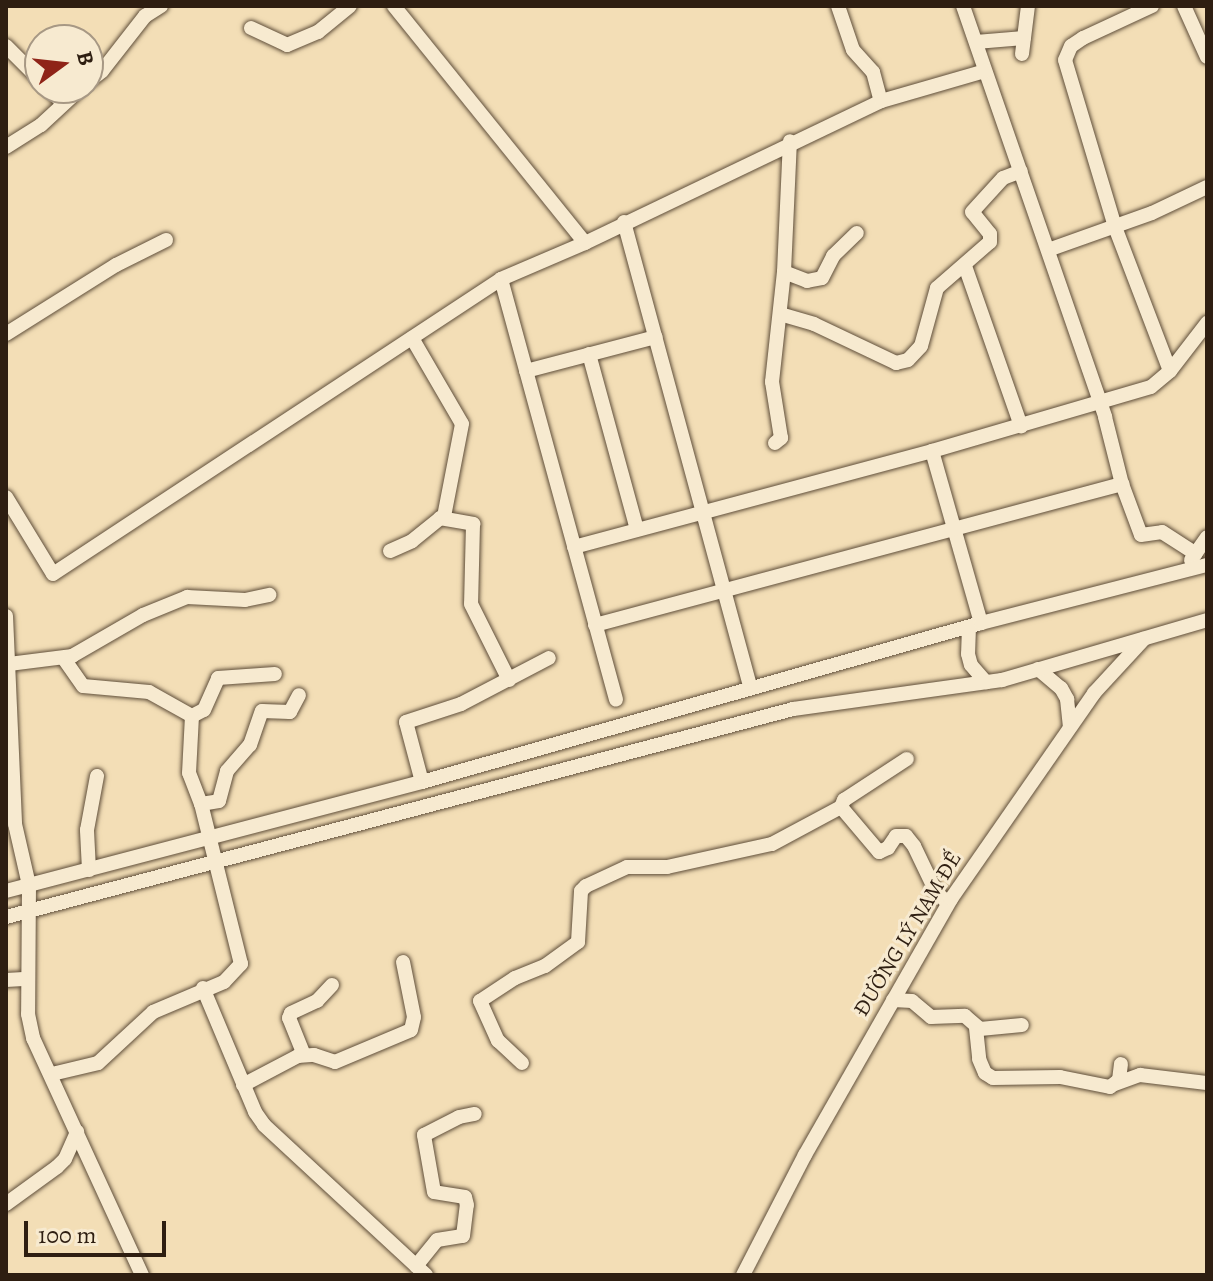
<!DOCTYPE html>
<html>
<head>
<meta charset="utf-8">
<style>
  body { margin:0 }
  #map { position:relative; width:1213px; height:1281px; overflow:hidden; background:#f3deb6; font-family:Alegreya,serif }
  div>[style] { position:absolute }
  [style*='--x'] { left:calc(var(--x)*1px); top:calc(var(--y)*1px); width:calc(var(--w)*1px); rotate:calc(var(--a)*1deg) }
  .roads { filter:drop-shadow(0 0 2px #5f4e3a) drop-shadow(0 0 2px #5f4e3a) }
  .minor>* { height:14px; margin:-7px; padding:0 7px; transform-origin:7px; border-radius:7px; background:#f7ead0 }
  span { translate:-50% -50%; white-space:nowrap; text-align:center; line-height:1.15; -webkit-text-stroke:6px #f7ead0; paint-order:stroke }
  .street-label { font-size:22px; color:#2e1e11 }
  .frame { position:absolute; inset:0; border:8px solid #2e1e11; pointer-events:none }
  .north { position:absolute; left:24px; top:24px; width:80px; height:80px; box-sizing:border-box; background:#f7ead0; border:2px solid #a79884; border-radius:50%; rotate:75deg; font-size:22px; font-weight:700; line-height:32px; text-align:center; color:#2e1e11 }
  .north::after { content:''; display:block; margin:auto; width:28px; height:36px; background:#8f2418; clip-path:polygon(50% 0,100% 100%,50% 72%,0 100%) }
  .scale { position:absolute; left:24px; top:1221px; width:142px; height:36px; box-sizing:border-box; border:4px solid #2e1e11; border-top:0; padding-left:10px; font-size:24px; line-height:28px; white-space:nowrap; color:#2e1e11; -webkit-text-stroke:6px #f7ead0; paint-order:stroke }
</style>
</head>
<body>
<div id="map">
  <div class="roads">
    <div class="minor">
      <div style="--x:394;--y:6;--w:304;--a:51.1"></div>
      <div style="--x:838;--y:6;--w:46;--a:71.2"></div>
      <div style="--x:853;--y:50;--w:30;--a:48"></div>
      <div style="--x:873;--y:72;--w:30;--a:75"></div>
      <div style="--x:963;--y:6;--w:435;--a:70.9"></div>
      <div style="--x:1105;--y:417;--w:69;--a:75.8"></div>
      <div style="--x:1122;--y:484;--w:54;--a:69.6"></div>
      <div style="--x:1141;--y:535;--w:21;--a:-8"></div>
      <div style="--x:1162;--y:532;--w:40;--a:32.9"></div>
      <div style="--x:1152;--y:6;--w:76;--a:155.1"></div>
      <div style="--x:1083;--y:38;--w:14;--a:146"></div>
      <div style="--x:1071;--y:46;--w:15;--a:113"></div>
      <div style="--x:1065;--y:60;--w:174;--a:73.3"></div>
      <div style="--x:1115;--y:227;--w:154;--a:69.1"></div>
      <div style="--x:1184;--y:6;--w:56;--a:65.7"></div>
      <div style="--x:251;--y:28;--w:40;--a:25"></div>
      <div style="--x:287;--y:45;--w:34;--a:-23"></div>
      <div style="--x:318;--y:32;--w:41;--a:-39.1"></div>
      <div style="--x:976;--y:42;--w:48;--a:-4.8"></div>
      <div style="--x:6;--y:46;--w:48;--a:45"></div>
      <div style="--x:1022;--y:54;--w:48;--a:-82.9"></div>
      <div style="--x:88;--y:82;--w:18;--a:-38"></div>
      <div style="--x:102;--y:71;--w:70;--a:-52"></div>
      <div style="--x:145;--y:16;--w:19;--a:-32"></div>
      <div style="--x:48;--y:88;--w:21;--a:45"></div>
      <div style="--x:6;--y:147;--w:41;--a:-32.2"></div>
      <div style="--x:41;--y:125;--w:54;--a:-42.8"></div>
      <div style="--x:624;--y:222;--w:483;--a:74.8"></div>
      <div style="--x:1048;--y:250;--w:110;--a:-19.6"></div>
      <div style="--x:1152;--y:213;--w:61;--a:-25.3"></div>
      <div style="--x:965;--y:266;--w:170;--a:70.7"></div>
      <div style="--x:784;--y:272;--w:25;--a:21"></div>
      <div style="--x:807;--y:281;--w:15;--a:-11"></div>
      <div style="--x:822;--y:278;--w:25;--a:-63"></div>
      <div style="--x:833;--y:256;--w:33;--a:-44"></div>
      <div style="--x:501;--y:279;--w:436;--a:74.7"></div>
      <div style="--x:780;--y:314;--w:35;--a:16"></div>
      <div style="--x:814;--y:324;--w:91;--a:25.4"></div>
      <div style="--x:896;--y:363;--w:12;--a:-14"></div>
      <div style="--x:908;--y:360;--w:19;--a:-47"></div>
      <div style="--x:921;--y:346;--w:60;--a:-74.6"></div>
      <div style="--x:937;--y:288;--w:70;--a:-41"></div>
      <div style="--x:990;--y:242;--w:8;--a:-90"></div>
      <div style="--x:990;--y:234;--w:28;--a:-129"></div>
      <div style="--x:972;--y:212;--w:46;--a:-47.6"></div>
      <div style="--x:1003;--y:178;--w:19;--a:-21"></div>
      <div style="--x:6;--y:334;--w:130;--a:-32.1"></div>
      <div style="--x:116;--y:265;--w:56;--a:-26.6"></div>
      <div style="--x:412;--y:338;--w:99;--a:59.8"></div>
      <div style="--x:462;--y:424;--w:95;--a:101"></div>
      <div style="--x:589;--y:354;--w:182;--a:74.7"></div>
      <div style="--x:526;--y:371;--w:134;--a:-14.7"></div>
      <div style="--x:775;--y:443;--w:8;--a:-40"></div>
      <div style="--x:781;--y:438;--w:57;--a:-99.1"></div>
      <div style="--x:772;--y:382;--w:111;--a:-83.8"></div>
      <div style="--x:784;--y:272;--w:131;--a:-87.4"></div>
      <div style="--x:932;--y:451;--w:179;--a:74.1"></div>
      <div style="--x:6;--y:497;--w:90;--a:58.6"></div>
      <div style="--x:53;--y:574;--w:536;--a:-33.36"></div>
      <div style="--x:501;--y:279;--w:91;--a:-23.2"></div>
      <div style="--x:585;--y:243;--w:328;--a:-25.6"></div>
      <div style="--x:881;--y:101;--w:108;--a:-16.1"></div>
      <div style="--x:574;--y:547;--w:371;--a:-15"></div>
      <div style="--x:932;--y:451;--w:228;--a:-16.3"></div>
      <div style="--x:1151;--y:387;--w:25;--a:-40"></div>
      <div style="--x:1170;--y:371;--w:61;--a:-52.4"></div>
      <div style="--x:390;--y:551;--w:24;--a:-24"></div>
      <div style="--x:412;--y:541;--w:36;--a:-39"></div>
      <div style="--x:440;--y:518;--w:34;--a:10"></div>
      <div style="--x:473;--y:524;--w:80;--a:91.4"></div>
      <div style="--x:471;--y:604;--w:85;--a:63.4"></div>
      <div style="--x:1191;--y:560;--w:28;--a:-55"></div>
      <div style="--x:6;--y:616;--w:208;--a:87.5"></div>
      <div style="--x:15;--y:824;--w:63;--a:77.1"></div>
      <div style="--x:29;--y:885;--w:129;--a:90.4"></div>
      <div style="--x:28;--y:1014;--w:25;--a:78"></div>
      <div style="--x:33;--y:1038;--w:261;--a:65.3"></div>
      <div style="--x:595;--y:625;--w:546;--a:-14.98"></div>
      <div style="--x:969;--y:627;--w:27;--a:92"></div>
      <div style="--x:968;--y:654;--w:11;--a:75"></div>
      <div style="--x:971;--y:665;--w:23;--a:49"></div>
      <div style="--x:9;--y:664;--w:64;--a:-7.2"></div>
      <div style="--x:72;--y:656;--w:82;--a:-30"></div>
      <div style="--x:143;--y:615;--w:48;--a:-22.2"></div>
      <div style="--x:187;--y:597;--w:58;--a:3"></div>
      <div style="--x:245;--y:600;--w:25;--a:-12"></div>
      <div style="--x:1038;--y:669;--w:30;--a:40"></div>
      <div style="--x:1061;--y:688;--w:13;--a:61"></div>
      <div style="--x:1067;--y:699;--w:28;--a:84"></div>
      <div style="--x:192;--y:716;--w:13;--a:-27"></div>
      <div style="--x:204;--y:710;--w:35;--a:-66"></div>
      <div style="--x:218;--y:678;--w:57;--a:-4"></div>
      <div style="--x:422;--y:782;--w:62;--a:-104.9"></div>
      <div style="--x:406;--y:722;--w:58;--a:-18.1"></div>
      <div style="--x:461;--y:704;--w:99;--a:-27.6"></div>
      <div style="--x:201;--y:804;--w:18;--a:-9"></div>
      <div style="--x:219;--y:801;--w:31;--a:-75"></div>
      <div style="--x:227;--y:771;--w:35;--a:-49"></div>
      <div style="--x:250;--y:745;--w:36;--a:-71"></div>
      <div style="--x:262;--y:711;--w:28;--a:2"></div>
      <div style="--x:290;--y:712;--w:19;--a:-62"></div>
      <div style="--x:841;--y:807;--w:59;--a:49.8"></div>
      <div style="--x:879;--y:852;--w:10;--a:-24"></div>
      <div style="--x:888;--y:848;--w:14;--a:-56"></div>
      <div style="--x:896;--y:836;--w:10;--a:0"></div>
      <div style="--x:906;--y:836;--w:13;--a:51"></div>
      <div style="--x:914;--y:846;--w:51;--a:64.4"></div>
      <div style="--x:936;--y:892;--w:16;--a:43"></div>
      <div style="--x:89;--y:870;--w:40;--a:-92.9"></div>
      <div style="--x:87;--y:830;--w:55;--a:-79.5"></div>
      <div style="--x:6;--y:891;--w:430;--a:-14.7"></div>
      <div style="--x:422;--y:782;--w:581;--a:-15.88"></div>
      <div style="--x:981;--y:623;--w:233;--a:-14.4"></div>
      <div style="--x:6;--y:917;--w:814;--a:-14.8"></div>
      <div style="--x:793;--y:709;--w:211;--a:-7.9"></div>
      <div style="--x:1002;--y:680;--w:214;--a:-16.3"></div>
      <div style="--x:6;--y:980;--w:22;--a:-3"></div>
      <div style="--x:203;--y:988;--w:134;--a:67.2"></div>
      <div style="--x:255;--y:1112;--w:16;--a:55"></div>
      <div style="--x:264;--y:1125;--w:221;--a:42.8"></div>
      <div style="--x:893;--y:1000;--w:19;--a:3"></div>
      <div style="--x:912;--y:1001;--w:25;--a:40"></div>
      <div style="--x:931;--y:1017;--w:34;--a:-2"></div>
      <div style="--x:965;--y:1016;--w:20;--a:41"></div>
      <div style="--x:980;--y:1029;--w:42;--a:-5.4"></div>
      <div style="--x:976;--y:1028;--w:31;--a:84"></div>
      <div style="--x:979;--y:1059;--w:15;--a:67"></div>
      <div style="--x:985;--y:1073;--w:9;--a:32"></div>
      <div style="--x:993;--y:1078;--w:67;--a:-0.9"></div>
      <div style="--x:1060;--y:1077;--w:51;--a:11.3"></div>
      <div style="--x:1110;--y:1087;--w:11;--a:-38"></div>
      <div style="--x:1119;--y:1080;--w:16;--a:-83"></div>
      <div style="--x:304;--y:1055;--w:40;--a:-112"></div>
      <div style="--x:289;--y:1018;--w:5;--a:-68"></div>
      <div style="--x:291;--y:1013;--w:29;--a:-25"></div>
      <div style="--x:317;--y:1001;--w:22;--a:-47"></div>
      <div style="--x:522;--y:1063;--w:33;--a:-137"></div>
      <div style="--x:498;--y:1041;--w:44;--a:-114.2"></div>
      <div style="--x:480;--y:1001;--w:42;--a:-33.3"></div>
      <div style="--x:515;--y:978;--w:32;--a:-22"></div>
      <div style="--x:545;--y:966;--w:41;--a:-36"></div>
      <div style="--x:578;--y:942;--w:51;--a:-86.6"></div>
      <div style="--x:581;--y:891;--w:7;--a:-45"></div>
      <div style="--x:586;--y:886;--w:45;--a:-24.9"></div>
      <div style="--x:627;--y:867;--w:40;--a:0"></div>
      <div style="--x:667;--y:867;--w:107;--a:-12.4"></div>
      <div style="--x:772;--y:844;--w:78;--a:-28.2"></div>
      <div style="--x:841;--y:807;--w:8;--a:-67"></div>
      <div style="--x:844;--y:800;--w:75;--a:-33.1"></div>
      <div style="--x:52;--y:1074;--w:47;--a:-13.4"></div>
      <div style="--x:98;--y:1063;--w:75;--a:-42.8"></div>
      <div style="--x:153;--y:1012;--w:77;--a:-22.9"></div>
      <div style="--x:224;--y:982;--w:25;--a:-47"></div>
      <div style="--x:241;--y:964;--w:165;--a:-104"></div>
      <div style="--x:201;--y:804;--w:33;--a:-111"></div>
      <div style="--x:189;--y:773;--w:57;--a:-87"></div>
      <div style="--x:192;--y:716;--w:49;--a:-150.8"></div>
      <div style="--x:149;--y:692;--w:66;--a:-174.8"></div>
      <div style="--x:83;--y:686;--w:33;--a:-125"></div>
      <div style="--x:1115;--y:1084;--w:27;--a:-20"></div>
      <div style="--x:1140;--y:1075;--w:67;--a:6.8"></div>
      <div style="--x:243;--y:1085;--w:62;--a:-27.8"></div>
      <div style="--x:298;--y:1056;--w:16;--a:-4"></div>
      <div style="--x:314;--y:1055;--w:22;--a:18"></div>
      <div style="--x:335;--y:1062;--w:82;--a:-22.8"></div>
      <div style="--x:411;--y:1030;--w:13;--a:-77"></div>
      <div style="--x:414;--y:1017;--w:56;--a:-101.3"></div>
      <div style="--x:6;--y:1204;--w:63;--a:-36"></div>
      <div style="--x:57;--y:1167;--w:11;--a:-45"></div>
      <div style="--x:65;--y:1159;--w:30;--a:-66"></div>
      <div style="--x:416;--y:1266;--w:33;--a:-51"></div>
      <div style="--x:437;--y:1240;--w:26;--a:-9"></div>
      <div style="--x:463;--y:1236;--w:31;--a:-83"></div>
      <div style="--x:467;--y:1205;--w:8;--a:-104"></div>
      <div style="--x:465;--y:1197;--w:31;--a:-171"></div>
      <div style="--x:434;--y:1192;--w:58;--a:-100"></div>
      <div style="--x:424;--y:1135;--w:39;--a:-27"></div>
      <div style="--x:459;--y:1117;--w:16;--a:-11"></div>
      <div style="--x:743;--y:1275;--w:135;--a:-62.7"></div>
      <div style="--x:805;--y:1155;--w:295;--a:-60.3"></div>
      <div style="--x:951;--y:899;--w:251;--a:-55.2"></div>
      <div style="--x:1094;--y:693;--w:74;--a:-47.2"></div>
    </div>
  </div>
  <div class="street-label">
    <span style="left:908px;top:934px;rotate:-59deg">ĐƯỜNG LÝ NAM ĐẾ</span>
  </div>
  <div class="frame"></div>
  <div class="north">B</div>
  <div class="scale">100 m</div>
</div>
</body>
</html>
